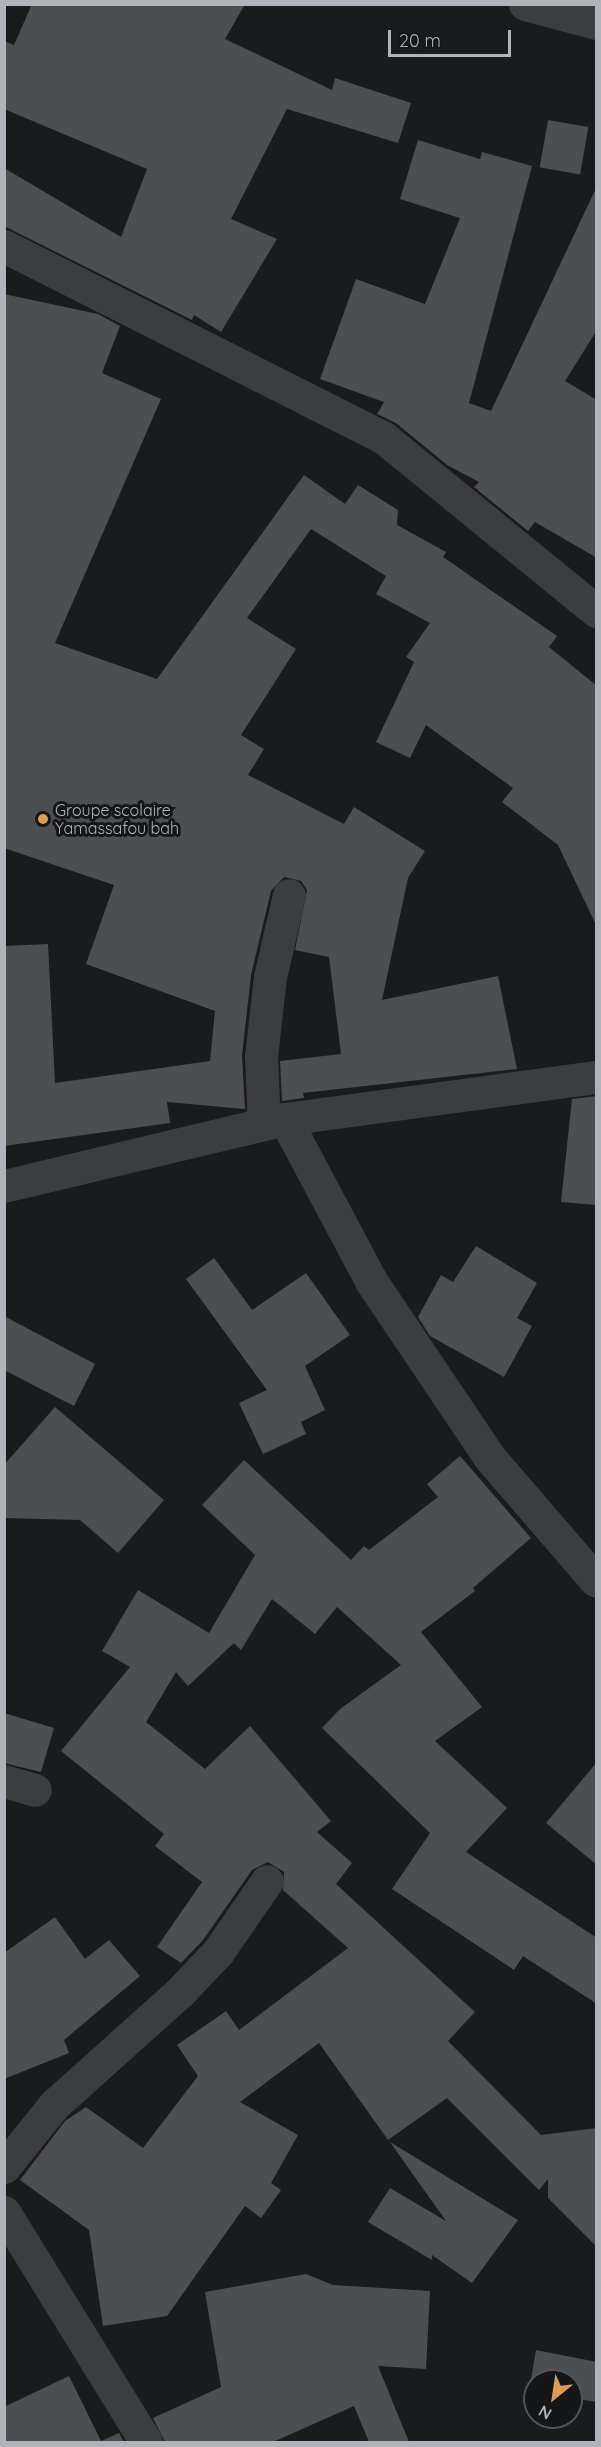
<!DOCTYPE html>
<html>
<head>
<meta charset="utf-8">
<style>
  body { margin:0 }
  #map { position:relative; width:601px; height:2447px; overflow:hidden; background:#1a1b1c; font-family:Quicksand,sans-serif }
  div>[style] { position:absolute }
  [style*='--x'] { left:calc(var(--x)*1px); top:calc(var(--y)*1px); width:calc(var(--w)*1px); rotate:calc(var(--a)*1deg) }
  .building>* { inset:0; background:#4d4e51; transform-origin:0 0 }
  .minor>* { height:33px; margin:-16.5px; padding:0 16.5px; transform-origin:16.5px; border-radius:16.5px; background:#3c3d41 }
  .dots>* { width:16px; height:16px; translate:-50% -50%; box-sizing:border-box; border:3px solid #151617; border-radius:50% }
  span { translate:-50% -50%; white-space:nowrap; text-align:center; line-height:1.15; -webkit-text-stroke:6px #151617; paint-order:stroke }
  .poi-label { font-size:16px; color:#aeb4ba }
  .left { translate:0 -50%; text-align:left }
  .frame { position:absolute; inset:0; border:6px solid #aeb4ba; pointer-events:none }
  .north { position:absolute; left:523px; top:2369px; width:60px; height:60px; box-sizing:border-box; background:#151617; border:2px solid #525558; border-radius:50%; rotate:210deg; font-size:16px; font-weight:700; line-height:24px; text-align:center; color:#aeb4ba }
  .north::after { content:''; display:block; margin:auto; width:21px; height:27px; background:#dd9c51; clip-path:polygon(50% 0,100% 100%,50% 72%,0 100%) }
  .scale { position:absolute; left:388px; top:30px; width:123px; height:27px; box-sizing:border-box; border:3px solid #aeb4ba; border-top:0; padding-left:8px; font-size:18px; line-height:21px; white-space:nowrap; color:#aeb4ba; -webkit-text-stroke:4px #151617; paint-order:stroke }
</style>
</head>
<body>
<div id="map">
  <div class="building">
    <div style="clip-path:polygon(32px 4px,245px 4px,225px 39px,332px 90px,335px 78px,411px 103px,398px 143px,287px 109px,231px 219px,277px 239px,221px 332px,194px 315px,192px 320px,4px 226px,4px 168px,121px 237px,147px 169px,4px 109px,4px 41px,14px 45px)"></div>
    <div style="left:548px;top:120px;width:41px;height:48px;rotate:10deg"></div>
    <div style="clip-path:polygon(418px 140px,480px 159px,482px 152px,532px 166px,469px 403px,491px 411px,597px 186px,597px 330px,565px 381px,597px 400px,597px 558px,535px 522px,528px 531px,474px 487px,479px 482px,447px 465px,396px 423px,377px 414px,384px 402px,320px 379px,356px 279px,425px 304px,460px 218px,400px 199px)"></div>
    <div style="clip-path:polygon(4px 294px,98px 314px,120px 326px,102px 373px,161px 399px,55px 643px,157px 679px,304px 475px,345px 504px,358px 485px,398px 510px,397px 525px,446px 552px,443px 557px,557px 636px,549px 647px,597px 686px,597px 927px,558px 845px,502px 802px,513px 788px,426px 725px,410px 758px,376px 742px,414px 662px,406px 657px,430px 623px,376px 594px,386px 576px,311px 529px,247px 618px,296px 649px,241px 735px,264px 749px,248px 775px,344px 824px,354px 807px,425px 851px,408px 878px,382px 1000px,498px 976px,517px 1069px,303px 1093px,304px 1098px,282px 1101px,280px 1061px,341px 1054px,329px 957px,295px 950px,307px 890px,301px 881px,284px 877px,271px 891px,251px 975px,242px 1055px,245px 1109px,167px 1102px,170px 1123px,4px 1146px,4px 946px,48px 944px,55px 1083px,210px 1061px,215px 1011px,86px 964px,114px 885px,4px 848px)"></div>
    <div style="clip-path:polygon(597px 1096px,597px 1205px,561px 1202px,572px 1099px)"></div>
    <div style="clip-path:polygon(476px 1246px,537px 1283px,517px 1318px,532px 1326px,504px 1377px,430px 1336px,418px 1317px,441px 1275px,453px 1282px)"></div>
    <div style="clip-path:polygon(214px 1258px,252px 1310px,306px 1273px,350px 1335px,305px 1366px,325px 1410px,301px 1422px,306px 1434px,263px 1454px,239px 1403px,267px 1390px,186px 1279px)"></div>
    <div style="clip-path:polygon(4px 1316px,95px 1364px,74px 1406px,4px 1370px)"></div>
    <div style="clip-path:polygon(55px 1407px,164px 1500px,118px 1553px,80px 1520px,4px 1518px,4px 1465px)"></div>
    <div style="clip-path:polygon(460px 1456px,531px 1538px,473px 1588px,475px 1591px,421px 1632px,482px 1707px,435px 1741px,507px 1808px,466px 1852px,597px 1938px,597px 2004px,523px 1956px,514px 1970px,392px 1889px,430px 1833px,322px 1728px,340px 1709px,401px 1665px,337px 1607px,315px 1634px,272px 1599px,241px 1650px,234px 1643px,188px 1686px,176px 1672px,146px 1722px,205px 1769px,250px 1726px,331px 1821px,317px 1832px,352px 1863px,336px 1884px,475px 2012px,448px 2041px,541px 2135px,597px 2128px,597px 2247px,548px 2198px,548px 2179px,539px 2190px,447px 2098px,388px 2140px,319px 2043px,240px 2102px,298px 2135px,271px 2183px,281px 2190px,261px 2218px,245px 2206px,167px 2316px,103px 2326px,89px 2230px,20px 2180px,65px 2121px,86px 2107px,143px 2148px,198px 2076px,177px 2045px,226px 2011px,239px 2030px,348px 1948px,283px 1890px,284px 1872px,268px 1862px,252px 1870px,203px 1940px,181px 1963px,157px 1947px,202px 1882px,155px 1846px,164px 1834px,61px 1751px,130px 1667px,102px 1651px,138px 1590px,209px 1633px,255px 1555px,202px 1505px,244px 1460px,351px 1560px,364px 1546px,369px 1550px,438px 1497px,427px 1484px)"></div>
    <div style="clip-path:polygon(4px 1713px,54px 1728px,41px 1772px,4px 1763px)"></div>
    <div style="clip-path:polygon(597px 1762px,597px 1865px,546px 1823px)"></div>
    <div style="clip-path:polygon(55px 1917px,85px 1959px,109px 1940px,140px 1976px,64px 2040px,69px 2053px,4px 2079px,4px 1953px)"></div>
    <div style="clip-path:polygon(390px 2142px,518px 2220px,472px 2283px,432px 2255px,432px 2260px,368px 2222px,390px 2188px,446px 2221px)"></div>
    <div style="clip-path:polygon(306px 2274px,333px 2285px,430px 2291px,426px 2369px,378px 2366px,409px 2442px,369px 2442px,354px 2406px,273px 2442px,165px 2442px,153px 2418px,221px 2387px,205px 2292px)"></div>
    <div style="clip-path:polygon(536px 2350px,597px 2362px,597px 2402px,571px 2398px,571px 2381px,535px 2381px,535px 2392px,529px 2391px)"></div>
    <div style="clip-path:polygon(69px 2376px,101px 2441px,119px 2433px,124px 2442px,4px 2442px,4px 2407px)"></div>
  </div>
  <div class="minor">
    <div style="--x:525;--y:4;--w:73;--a:15"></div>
    <div style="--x:4;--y:246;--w:426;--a:26.8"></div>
    <div style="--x:384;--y:438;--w:274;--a:39.2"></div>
    <div style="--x:285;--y:1119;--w:183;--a:62"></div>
    <div style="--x:371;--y:1281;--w:213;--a:56.1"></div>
    <div style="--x:490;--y:1458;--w:162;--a:49.2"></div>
    <div style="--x:264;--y:1124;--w:67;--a:-92.6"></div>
    <div style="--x:261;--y:1057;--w:81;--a:-83.6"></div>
    <div style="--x:270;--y:977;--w:84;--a:-77"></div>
    <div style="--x:4;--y:1186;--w:289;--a:-13.4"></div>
    <div style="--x:285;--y:1119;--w:314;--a:-7.7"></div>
    <div style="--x:4;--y:1781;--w:32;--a:16"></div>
    <div style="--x:4;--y:2167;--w:80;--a:-51.1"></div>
    <div style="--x:54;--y:2105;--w:168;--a:-41.9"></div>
    <div style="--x:179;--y:1993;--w:57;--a:-46.4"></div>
    <div style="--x:218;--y:1952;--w:86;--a:-55.4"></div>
    <div style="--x:4;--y:2212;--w:270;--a:58.3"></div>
  </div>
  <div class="dots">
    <div style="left:43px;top:819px;background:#dd9c51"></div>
  </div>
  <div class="poi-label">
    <span class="left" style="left:55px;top:819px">Groupe scolaire<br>Yamassafou bah</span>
  </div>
  <div class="frame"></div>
  <div class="north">N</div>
  <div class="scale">20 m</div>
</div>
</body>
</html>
